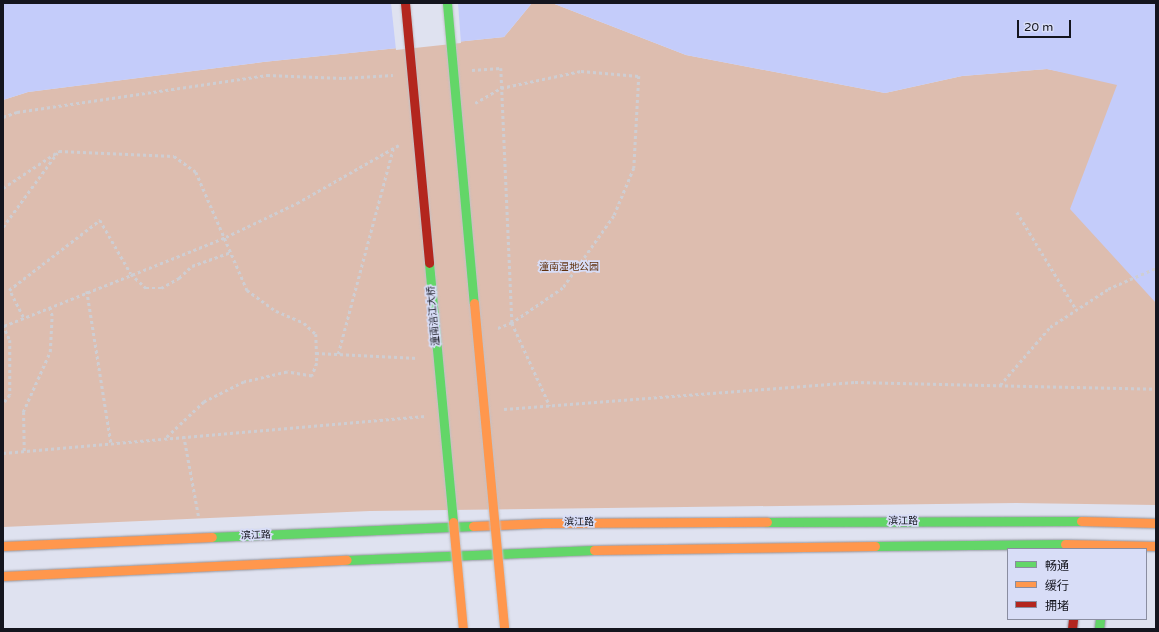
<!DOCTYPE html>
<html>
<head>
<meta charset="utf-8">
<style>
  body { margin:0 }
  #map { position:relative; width:1159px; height:632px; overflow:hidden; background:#dfe2f0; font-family:"Varela Round","Noto Sans SC",sans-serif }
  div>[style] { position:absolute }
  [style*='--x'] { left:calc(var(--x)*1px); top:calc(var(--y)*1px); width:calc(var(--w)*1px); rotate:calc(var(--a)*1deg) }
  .green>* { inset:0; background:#ddbdaf }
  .water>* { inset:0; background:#c4ccfa }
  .pier>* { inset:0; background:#dfe2f0 }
  .path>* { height:2.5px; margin-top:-1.25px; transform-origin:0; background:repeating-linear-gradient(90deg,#ceced3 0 3px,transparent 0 6px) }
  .roads { filter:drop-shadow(0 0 1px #9698a2) drop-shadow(0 0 1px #9698a2) }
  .fast>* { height:9px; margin:-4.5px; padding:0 4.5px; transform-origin:4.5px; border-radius:4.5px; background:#63d668 }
  .slow>* { height:9px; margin:-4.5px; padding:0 4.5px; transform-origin:4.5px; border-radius:4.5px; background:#ff974d }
  .jam>* { height:9px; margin:-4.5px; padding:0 4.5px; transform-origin:4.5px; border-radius:4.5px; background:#b3261e }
  .bridges { filter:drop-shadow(0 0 1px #c0c1c8) drop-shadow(0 0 1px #c0c1c8) }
  .fast-bridge>* { height:9px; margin:-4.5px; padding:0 4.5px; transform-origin:4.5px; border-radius:4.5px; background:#63d668 }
  .slow-bridge>* { height:9px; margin:-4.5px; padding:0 4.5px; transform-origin:4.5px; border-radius:4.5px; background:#ff974d }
  .jam-bridge>* { height:9px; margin:-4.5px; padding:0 4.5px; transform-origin:4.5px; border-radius:4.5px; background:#b3261e }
  span { translate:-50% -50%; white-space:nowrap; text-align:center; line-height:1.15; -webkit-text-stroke:3.5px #d8ddf7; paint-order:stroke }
  .park-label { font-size:10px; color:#60310e }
  .street-label { font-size:10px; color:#14151e }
  .frame { position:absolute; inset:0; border:4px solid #14151e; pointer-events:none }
  .legend { position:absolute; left:1007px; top:548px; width:140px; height:72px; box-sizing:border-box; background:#d8ddf7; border:1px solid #8a8da0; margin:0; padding:5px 7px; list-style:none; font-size:12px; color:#14151e }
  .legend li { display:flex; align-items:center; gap:8px; height:20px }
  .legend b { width:20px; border:1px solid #8a8da0 }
  .scale { position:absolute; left:1017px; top:20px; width:54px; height:18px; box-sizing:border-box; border:2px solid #14151e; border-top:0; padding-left:5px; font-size:12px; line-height:14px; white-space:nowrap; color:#14151e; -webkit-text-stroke:3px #d8ddf7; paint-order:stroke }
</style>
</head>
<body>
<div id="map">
  <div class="green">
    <div style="clip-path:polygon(532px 3px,552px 3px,686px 55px,885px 93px,962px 76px,1047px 69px,1129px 85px,1156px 243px,1156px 505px,1016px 503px,370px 511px,3px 527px,3px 100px,28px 92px,263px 62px,504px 37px)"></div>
  </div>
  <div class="water">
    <div style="clip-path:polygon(3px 3px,532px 3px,504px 37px,263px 62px,28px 92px,3px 100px)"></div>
    <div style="clip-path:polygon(552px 3px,1156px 3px,1156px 303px,1070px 209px,1117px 85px,1047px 69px,962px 76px,885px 93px,686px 55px)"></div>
  </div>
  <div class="pier">
    <div style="clip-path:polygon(391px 3px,458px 3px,461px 43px,396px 50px)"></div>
  </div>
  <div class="path">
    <div style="--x:472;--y:70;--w:29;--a:-4"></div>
    <div style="--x:501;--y:68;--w:255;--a:87.5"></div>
    <div style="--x:512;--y:323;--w:91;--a:65.4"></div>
    <div style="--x:475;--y:103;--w:30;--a:-30"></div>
    <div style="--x:501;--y:88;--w:82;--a:-12"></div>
    <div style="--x:581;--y:71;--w:58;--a:4.9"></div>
    <div style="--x:639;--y:76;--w:92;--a:93.1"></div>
    <div style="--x:634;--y:168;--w:52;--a:112.6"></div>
    <div style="--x:614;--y:216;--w:88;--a:125.3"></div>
    <div style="--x:563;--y:288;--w:62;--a:145.5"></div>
    <div style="--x:512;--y:323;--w:17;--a:159"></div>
    <div style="--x:3;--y:117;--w:15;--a:-20"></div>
    <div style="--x:17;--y:112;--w:253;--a:-8.4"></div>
    <div style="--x:267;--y:75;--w:76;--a:2.3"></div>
    <div style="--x:343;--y:78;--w:50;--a:-3.4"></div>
    <div style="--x:3;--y:188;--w:67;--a:-33.5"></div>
    <div style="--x:59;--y:151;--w:115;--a:2.5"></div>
    <div style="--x:174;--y:156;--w:27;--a:36"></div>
    <div style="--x:196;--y:172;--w:129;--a:66.6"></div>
    <div style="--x:247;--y:290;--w:36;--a:36"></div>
    <div style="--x:276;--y:311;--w:30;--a:23"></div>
    <div style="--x:304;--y:323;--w:16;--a:43"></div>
    <div style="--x:316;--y:334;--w:29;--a:88"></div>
    <div style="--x:317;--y:363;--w:14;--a:111"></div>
    <div style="--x:312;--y:376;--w:25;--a:-171"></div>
    <div style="--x:287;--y:372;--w:44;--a:166.9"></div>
    <div style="--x:244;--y:382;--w:45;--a:153.4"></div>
    <div style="--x:204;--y:402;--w:52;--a:136.5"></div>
    <div style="--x:1017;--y:212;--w:114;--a:58.7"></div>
    <div style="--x:3;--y:227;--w:92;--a:-53.9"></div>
    <div style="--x:87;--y:291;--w:154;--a:81"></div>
    <div style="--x:23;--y:317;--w:30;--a:-117"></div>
    <div style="--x:9;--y:290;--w:115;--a:-37.6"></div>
    <div style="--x:100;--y:220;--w:62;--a:60.1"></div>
    <div style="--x:131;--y:274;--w:21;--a:43"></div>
    <div style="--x:146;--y:288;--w:15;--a:0"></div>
    <div style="--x:161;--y:288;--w:21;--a:-29"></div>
    <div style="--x:179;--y:278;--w:18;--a:-43"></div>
    <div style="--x:192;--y:266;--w:41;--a:-19.7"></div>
    <div style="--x:3;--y:325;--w:17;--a:65"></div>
    <div style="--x:10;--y:340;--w:55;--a:90"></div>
    <div style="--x:10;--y:395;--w:11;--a:128"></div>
    <div style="--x:4;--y:326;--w:239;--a:-21.8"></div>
    <div style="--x:226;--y:237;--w:79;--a:-25.6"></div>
    <div style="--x:297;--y:203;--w:117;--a:-29.6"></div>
    <div style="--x:316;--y:353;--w:102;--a:2.8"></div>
    <div style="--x:338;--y:354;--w:212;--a:-75"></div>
    <div style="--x:1000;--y:385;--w:77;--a:-49.2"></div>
    <div style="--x:1050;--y:327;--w:69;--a:-33.2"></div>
    <div style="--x:1108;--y:289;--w:52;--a:-23.6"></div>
    <div style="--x:504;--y:409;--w:352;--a:-4.4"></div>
    <div style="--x:855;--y:382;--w:301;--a:1.3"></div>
    <div style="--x:184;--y:436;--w:83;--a:79.6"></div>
    <div style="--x:24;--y:451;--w:39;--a:-91"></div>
    <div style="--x:23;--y:412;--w:66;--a:-65.8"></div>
    <div style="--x:50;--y:352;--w:36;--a:-87"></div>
    <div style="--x:52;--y:316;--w:10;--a:-107"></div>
    <div style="--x:3;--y:453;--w:424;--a:-5"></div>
  </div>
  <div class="roads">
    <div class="fast">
      <div style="--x:767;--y:522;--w:314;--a:-0.2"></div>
      <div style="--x:212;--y:537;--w:261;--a:-2.4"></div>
      <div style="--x:875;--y:546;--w:190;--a:-0.6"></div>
      <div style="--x:347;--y:560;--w:247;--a:-2.3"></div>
      <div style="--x:1099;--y:629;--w:10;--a:-84"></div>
    </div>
    <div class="slow">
      <div style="--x:1081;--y:521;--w:75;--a:1.5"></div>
      <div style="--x:473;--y:526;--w:71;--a:-2.4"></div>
      <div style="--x:544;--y:523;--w:223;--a:-0.3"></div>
      <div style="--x:1065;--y:544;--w:91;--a:1.3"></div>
      <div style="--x:3;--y:546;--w:209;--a:-2.5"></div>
      <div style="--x:594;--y:550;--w:281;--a:-0.8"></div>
      <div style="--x:3;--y:576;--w:344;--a:-2.7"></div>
    </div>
    <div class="jam">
      <div style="--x:1072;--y:629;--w:10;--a:-84"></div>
    </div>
  </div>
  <div class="bridges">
    <div class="fast-bridge">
      <div style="--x:447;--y:3;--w:301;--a:84.9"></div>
      <div style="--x:429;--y:263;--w:260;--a:84.7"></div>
    </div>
    <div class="slow-bridge">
      <div style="--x:474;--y:303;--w:327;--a:84.7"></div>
      <div style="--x:453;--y:522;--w:107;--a:84.7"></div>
    </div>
    <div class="jam-bridge">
      <div style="--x:405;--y:3;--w:261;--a:84.7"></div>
    </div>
  </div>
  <div class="park-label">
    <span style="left:569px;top:268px">潼南湿地公园</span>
  </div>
  <div class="street-label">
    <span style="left:434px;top:316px;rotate:-95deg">潼南涪江大桥</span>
    <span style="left:903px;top:522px">滨江路</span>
    <span style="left:579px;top:523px">滨江路</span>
    <span style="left:256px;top:536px;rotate:-2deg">滨江路</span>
  </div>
  <div class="frame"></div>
  <ul class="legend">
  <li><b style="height:5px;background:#63d668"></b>畅通</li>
  <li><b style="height:5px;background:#ff974d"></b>缓行</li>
  <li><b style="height:5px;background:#b3261e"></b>拥堵</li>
  </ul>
  <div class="scale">20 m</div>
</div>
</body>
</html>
